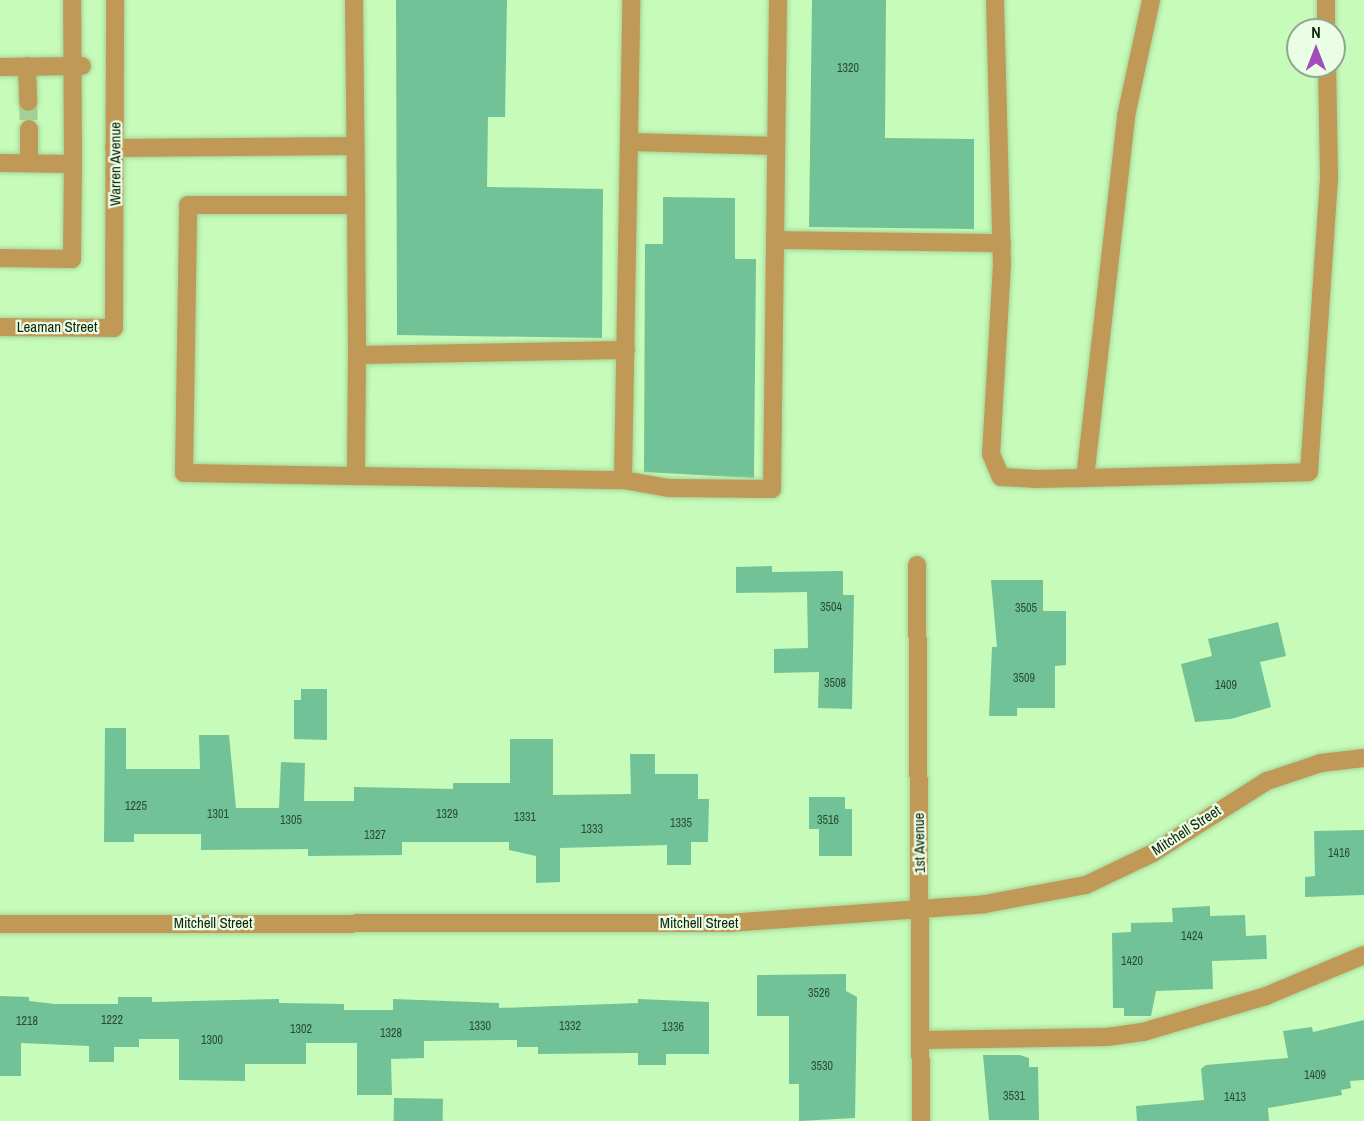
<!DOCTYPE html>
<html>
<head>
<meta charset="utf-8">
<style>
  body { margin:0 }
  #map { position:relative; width:1364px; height:1121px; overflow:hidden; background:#c6fbb9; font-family:"Archivo Narrow",sans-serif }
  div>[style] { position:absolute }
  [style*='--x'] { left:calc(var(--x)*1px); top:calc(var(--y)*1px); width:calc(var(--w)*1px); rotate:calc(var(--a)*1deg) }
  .building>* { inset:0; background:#71c297; transform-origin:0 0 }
  .minor-tunnel>* { height:18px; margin-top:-9px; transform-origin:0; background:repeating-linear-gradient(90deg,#a2d096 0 18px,transparent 0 27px) }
  .roads { filter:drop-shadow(0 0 2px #a5d49a) drop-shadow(0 0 2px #a5d49a) }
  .minor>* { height:18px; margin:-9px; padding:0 9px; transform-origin:9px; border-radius:9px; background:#c09956 }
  span { translate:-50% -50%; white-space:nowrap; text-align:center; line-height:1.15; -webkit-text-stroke:4.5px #e9fee4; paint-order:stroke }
  .number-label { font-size:12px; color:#294c2f }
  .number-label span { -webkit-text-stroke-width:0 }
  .street-label { font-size:15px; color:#11240c }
  .north { position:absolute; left:1286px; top:18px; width:60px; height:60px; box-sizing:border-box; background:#e9fee4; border:2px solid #93a78e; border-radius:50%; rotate:0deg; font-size:16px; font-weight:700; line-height:24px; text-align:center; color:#11240c }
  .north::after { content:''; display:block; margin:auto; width:21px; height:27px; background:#a44cb9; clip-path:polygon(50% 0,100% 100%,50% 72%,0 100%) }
</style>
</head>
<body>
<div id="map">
  <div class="building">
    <div style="clip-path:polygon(396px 0,507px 0,505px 117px,488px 117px,487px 187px,603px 189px,602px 338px,397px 335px)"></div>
    <div style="clip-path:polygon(812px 0,886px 0,885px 138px,974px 139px,974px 229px,809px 227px)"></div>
    <div style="clip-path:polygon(663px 197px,735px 198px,735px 259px,756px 259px,754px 478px,644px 472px,645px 244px,663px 244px)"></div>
    <div style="clip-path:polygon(772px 566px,772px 572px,843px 571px,843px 595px,854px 595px,852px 709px,818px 708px,819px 672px,774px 673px,774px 649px,808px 648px,807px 592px,736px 593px,736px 567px)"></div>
    <div style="clip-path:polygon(991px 580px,1043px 580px,1043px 611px,1066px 611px,1066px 665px,1055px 666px,1055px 708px,1017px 708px,1017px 716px,989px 716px,992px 647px,997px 647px)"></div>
    <div style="clip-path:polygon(1278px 622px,1286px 656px,1260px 662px,1271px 707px,1231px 719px,1195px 722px,1181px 664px,1212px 656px,1208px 639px)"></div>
    <div style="clip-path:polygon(301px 689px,327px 689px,327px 740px,294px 739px,294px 700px,301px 700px)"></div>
    <div style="clip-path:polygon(105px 728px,126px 728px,126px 769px,200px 769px,199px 735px,229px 735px,236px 808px,279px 808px,281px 762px,305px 763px,304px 801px,354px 801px,354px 787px,453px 789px,453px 783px,510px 783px,510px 739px,553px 739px,553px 795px,631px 794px,630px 754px,655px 754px,655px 774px,698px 774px,698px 799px,709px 799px,708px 842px,691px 842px,691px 865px,667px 865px,667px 845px,560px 848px,560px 882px,536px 883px,536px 856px,509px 850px,509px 842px,402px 842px,402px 855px,308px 856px,308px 849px,201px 850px,201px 834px,134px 834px,134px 842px,104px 842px)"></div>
    <div style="clip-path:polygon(809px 797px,845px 797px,845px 809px,852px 809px,852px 856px,819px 856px,819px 829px,809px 829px)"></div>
    <div style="clip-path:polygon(1364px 830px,1364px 895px,1305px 897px,1305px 877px,1315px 876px,1314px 831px)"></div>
    <div style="clip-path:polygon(1210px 906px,1210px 916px,1245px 915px,1246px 936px,1266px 935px,1267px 959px,1212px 961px,1213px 989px,1156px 991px,1151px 1016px,1124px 1016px,1124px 1008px,1113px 1008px,1112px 933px,1131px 932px,1131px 923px,1173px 922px,1172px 908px)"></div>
    <div style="clip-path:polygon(846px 974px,846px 991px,857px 997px,855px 1118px,799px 1121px,799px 1084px,789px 1084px,789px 1016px,757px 1016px,757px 975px)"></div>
    <div style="clip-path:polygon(0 996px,29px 997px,29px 1001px,55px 1004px,118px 1004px,118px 997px,152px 997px,152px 1002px,279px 999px,279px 1003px,344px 1004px,344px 1010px,393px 1010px,393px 999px,499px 1003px,499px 1008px,638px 1003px,638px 999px,709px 1002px,709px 1054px,666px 1054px,666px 1065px,638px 1065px,638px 1053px,538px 1054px,538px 1047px,517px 1047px,517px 1040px,424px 1041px,424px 1058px,391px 1059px,392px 1095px,357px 1095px,357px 1043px,306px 1043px,306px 1064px,245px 1064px,245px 1081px,179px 1080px,179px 1039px,139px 1039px,139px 1047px,114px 1047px,114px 1062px,89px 1062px,89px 1046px,21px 1043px,21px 1076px,0 1076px)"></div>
    <div style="clip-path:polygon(1364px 1020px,1364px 1080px,1350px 1081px,1351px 1088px,1341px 1090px,1342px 1095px,1268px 1108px,1269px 1121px,1137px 1121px,1136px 1106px,1204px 1100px,1201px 1069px,1206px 1065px,1288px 1058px,1283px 1031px,1312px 1027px,1313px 1032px)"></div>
    <div style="clip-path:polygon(983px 1055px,1020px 1055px,1029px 1058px,1029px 1067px,1038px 1067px,1039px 1120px,989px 1120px)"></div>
    <div style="left:394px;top:1098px;width:49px;height:23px;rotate:1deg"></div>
  </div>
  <div class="minor-tunnel">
    <div style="--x:28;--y:102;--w:27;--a:88"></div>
  </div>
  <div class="roads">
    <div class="minor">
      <div style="--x:354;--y:0;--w:205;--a:89.4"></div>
      <div style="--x:356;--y:205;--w:150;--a:89.6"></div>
      <div style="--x:357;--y:355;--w:121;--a:90.5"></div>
      <div style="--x:356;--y:476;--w:172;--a:-179"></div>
      <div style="--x:184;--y:473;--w:268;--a:-89.1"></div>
      <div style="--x:188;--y:205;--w:168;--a:0"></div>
      <div style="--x:778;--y:0;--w:240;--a:90.7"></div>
      <div style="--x:775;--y:240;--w:227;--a:0.8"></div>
      <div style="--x:995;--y:0;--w:264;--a:88.5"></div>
      <div style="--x:1002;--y:264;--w:190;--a:93.3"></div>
      <div style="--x:991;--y:454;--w:25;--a:67"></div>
      <div style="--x:1001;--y:477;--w:33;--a:3"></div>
      <div style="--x:1034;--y:479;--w:51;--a:-1.1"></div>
      <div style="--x:1085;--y:478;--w:364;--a:-83.5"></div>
      <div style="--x:1126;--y:116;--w:119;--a:-77.8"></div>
      <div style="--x:1326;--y:0;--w:30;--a:90"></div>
      <div style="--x:27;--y:66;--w:36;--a:88"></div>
      <div style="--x:0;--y:67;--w:82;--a:-0.7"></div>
      <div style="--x:29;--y:129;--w:34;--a:90"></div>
      <div style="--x:631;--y:142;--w:145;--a:1.6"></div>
      <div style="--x:114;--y:148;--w:241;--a:-0.5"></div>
      <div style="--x:0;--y:163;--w:73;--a:0.8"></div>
      <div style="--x:73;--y:164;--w:164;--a:-90.3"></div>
      <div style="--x:0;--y:258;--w:72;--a:0.8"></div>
      <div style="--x:72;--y:259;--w:95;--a:-89.4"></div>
      <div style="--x:0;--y:327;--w:114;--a:0.5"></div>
      <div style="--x:114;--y:328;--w:328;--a:-89.8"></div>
      <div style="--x:357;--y:355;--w:269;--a:-1.1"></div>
      <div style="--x:356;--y:476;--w:267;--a:0.9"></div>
      <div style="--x:623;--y:480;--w:480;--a:-89"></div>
      <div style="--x:1085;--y:478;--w:224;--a:-1.5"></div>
      <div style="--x:1309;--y:472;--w:296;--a:-86.1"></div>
      <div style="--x:1329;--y:177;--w:111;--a:-91"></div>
      <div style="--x:623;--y:480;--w:47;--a:9.9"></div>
      <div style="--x:669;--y:488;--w:103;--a:0.6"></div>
      <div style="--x:772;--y:489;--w:249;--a:-89.3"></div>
      <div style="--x:917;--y:565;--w:556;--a:89.59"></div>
      <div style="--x:0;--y:924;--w:729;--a:-0.08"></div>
      <div style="--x:729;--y:923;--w:257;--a:-4.2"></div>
      <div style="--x:985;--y:904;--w:103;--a:-10.7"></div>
      <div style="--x:1086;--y:885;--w:74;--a:-25.5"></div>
      <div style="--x:1153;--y:853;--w:135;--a:-32.3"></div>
      <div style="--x:1267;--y:781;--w:57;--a:-18.4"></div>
      <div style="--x:1321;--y:763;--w:43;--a:-6.6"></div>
      <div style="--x:921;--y:1040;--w:186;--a:-0.9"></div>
      <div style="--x:1107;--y:1037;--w:36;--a:-8"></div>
      <div style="--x:1143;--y:1032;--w:128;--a:-16.3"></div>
      <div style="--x:1266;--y:996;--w:106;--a:-22.7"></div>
    </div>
  </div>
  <div class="number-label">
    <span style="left:848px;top:69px">1320</span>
    <span style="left:831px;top:608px">3504</span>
    <span style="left:1026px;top:609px">3505</span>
    <span style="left:1024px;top:679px">3509</span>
    <span style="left:835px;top:684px">3508</span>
    <span style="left:1226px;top:686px">1409</span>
    <span style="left:136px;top:807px">1225</span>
    <span style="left:218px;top:815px">1301</span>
    <span style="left:447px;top:815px">1329</span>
    <span style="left:525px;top:818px">1331</span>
    <span style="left:291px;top:821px">1305</span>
    <span style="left:828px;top:821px">3516</span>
    <span style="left:681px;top:824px">1335</span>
    <span style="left:592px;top:830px">1333</span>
    <span style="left:375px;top:836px">1327</span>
    <span style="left:1339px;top:854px">1416</span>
    <span style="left:1192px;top:937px">1424</span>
    <span style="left:1132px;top:962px">1420</span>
    <span style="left:819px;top:994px">3526</span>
    <span style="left:112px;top:1021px">1222</span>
    <span style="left:27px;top:1022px">1218</span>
    <span style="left:480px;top:1027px">1330</span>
    <span style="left:570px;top:1027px">1332</span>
    <span style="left:673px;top:1028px">1336</span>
    <span style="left:301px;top:1030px">1302</span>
    <span style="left:391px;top:1034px">1328</span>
    <span style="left:212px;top:1041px">1300</span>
    <span style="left:822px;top:1067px">3530</span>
    <span style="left:1315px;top:1076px">1409</span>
    <span style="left:1014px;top:1097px">3531</span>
    <span style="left:1235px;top:1098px">1413</span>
  </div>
  <div class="street-label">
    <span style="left:115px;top:164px;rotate:-90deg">Warren Avenue</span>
    <span style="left:57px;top:327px">Leaman Street</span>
    <span style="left:1186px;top:830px;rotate:-33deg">Mitchell Street</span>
    <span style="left:919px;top:843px;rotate:-91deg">1st Avenue</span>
    <span style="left:213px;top:923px">Mitchell Street</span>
    <span style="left:699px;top:923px">Mitchell Street</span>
  </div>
  <div class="north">N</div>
</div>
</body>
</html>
